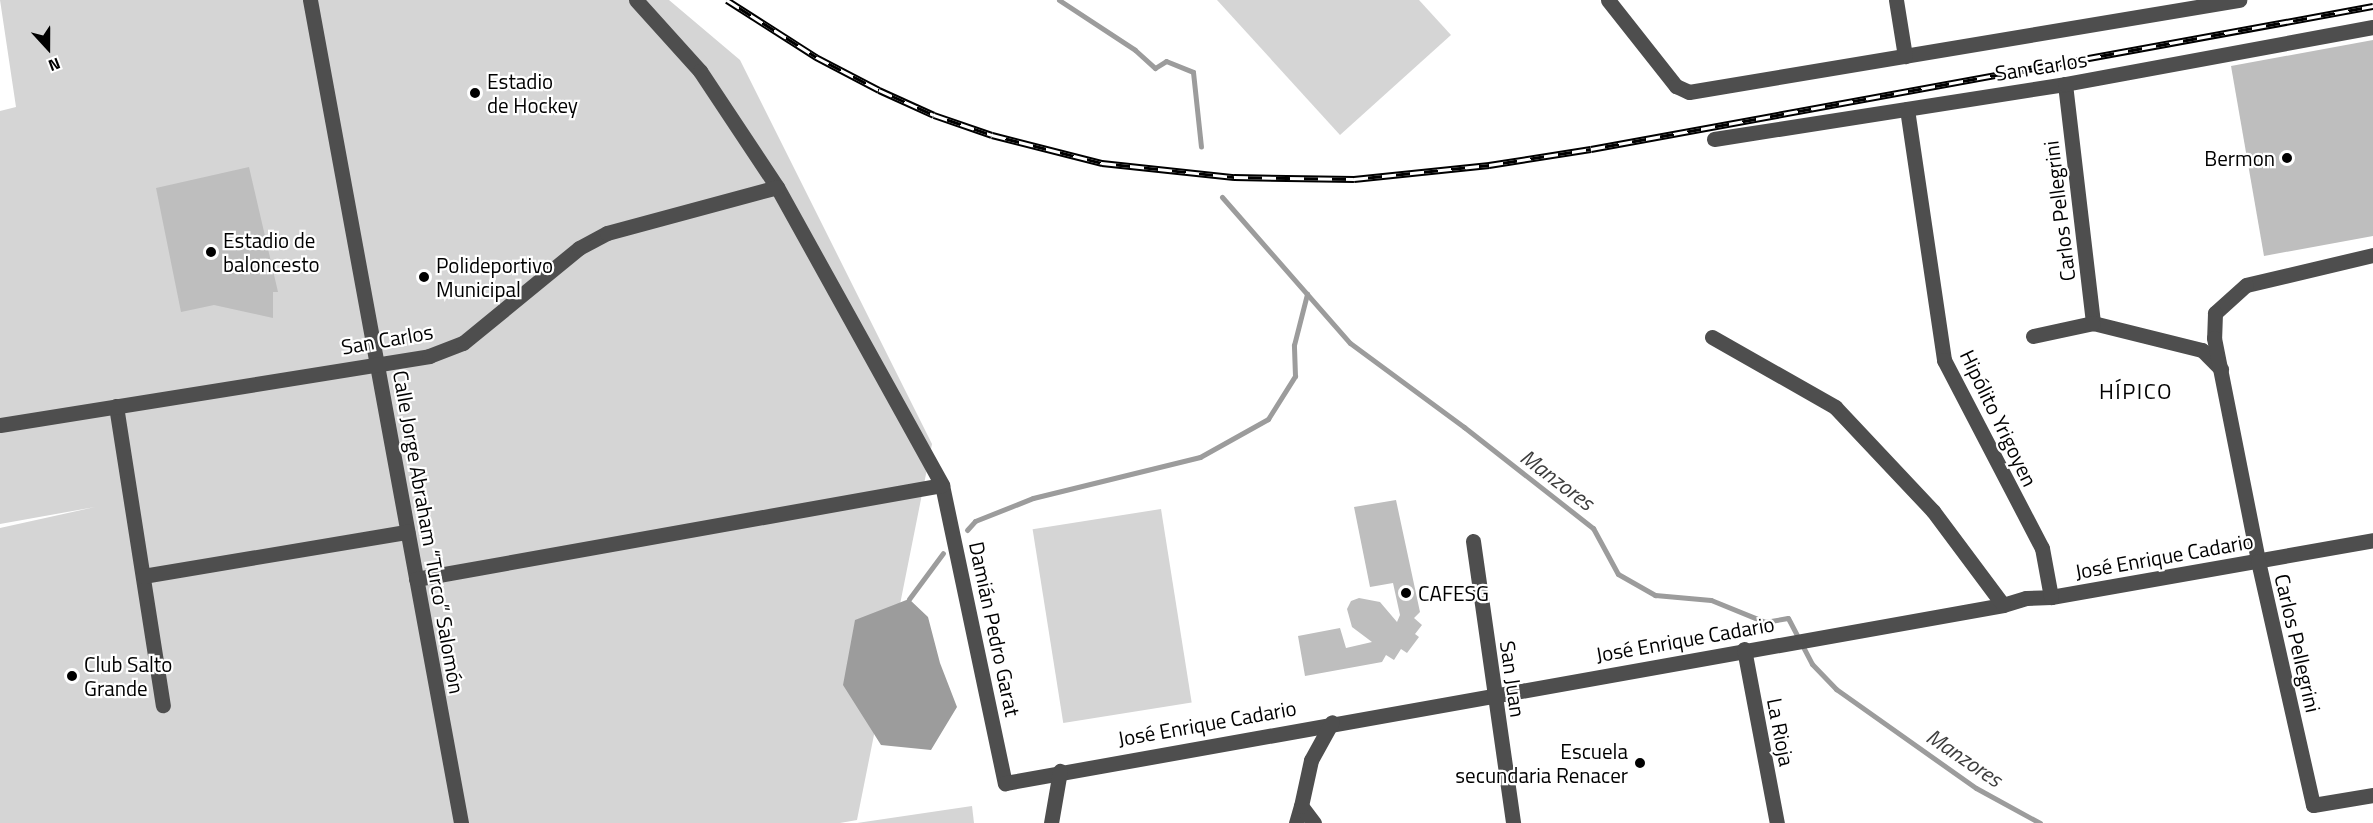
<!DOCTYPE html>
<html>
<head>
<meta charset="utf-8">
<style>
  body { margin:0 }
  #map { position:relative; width:2373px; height:823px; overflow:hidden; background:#fff; font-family:"Titillium Web",sans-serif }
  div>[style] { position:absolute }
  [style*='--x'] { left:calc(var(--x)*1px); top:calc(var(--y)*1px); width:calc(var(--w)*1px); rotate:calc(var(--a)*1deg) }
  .green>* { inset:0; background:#d5d5d5; transform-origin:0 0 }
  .water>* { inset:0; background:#9c9c9c }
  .stream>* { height:5px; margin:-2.5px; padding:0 2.5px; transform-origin:2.5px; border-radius:2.5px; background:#9c9c9c }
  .building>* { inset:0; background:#bebebe }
  .minor>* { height:15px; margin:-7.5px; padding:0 7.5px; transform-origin:7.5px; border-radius:7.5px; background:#4e4e4e }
  .rail>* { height:7px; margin-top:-3.5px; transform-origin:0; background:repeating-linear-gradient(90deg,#fff 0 14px,#000 0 28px); box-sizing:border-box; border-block:2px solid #000 }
  .dots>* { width:16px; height:16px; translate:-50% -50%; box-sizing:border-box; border:3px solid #fff; border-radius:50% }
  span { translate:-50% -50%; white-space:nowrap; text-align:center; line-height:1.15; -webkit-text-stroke:4.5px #fff; paint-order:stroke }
  .street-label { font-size:21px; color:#000 }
  .poi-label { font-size:21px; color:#000 }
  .left { translate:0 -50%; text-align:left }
  .right { translate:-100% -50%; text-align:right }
  .neighbourhood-label { font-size:22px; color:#000; letter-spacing:1.5px }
  .water-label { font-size:22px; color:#3d3d3d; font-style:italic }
  .north { position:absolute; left:18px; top:18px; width:60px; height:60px; -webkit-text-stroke:4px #fff; paint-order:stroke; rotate:159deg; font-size:16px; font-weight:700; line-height:24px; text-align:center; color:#000 }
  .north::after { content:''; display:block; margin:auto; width:21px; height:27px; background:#000; clip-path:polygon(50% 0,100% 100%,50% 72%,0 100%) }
</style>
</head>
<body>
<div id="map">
  <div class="green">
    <div style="clip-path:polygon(0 0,669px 0,740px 60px,932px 444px,857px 820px,840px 823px,0 823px,0 528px,95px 507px,0 524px,0 111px,16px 107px)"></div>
    <div style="clip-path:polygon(1217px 0,1419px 0,1451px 35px,1340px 135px)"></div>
    <div style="left:1161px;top:509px;width:196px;height:130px;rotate:81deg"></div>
    <div style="clip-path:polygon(972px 806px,974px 823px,857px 823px)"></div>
  </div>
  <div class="water">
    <div style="clip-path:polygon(909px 599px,928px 617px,940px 663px,957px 707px,931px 750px,881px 745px,843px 685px,855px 620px)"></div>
  </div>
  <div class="stream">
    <div style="--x:1059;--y:0;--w:91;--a:33.3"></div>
    <div style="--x:1135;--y:50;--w:27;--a:42"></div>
    <div style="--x:1155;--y:68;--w:13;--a:-32"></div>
    <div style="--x:1166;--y:61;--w:29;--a:22"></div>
    <div style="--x:1193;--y:72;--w:75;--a:83.9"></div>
    <div style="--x:1222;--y:197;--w:194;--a:48.8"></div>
    <div style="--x:1350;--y:343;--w:142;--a:36.4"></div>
    <div style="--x:1464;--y:427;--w:164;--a:38.1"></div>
    <div style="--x:1593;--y:528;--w:52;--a:61.5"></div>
    <div style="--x:1618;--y:574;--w:43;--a:29.6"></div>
    <div style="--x:1655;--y:595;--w:56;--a:5.1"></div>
    <div style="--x:1711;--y:600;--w:58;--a:22.2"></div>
    <div style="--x:1765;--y:622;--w:23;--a:-10"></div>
    <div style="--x:1788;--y:618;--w:52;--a:62.4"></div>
    <div style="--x:1812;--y:664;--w:35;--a:46"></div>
    <div style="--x:1836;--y:689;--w:171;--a:35.3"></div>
    <div style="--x:1976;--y:788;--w:73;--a:28.7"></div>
    <div style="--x:967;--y:530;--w:12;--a:-48"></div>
    <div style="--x:975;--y:521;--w:62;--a:-21.6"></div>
    <div style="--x:1033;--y:498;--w:172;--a:-13.8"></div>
    <div style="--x:1200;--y:457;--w:78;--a:-29.2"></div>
    <div style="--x:1268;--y:419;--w:51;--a:-57.9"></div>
    <div style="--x:1295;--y:376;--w:31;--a:-92"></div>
    <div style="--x:1294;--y:345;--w:53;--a:-75.7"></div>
    <div style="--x:909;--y:599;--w:57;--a:-53.5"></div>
  </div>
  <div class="building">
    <div style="clip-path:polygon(2373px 40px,2373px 236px,2264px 256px,2231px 66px)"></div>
    <div style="clip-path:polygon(249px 167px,278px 292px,273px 292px,273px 318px,214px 305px,181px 312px,156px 188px)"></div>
    <div style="clip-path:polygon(1396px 500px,1420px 612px,1414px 618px,1422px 625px,1415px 634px,1419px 637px,1407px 653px,1401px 649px,1394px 660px,1386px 655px,1382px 662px,1305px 676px,1298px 636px,1340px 628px,1346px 648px,1372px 642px,1352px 627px,1347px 609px,1351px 601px,1359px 598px,1380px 602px,1397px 622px,1400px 615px,1393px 583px,1370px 587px,1354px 507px)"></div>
  </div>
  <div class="minor">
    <div style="--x:310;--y:0;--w:837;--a:79.6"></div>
    <div style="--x:636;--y:0;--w:96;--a:48"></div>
    <div style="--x:700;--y:71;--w:139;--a:56.4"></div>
    <div style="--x:777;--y:187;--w:341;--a:61"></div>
    <div style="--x:942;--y:485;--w:305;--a:78.1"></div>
    <div style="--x:1005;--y:783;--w:1014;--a:-10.11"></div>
    <div style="--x:2003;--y:605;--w:24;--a:-17"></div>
    <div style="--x:2026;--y:598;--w:25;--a:-2"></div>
    <div style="--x:2051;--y:597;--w:327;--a:-10"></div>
    <div style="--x:1608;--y:0;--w:110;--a:51.7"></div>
    <div style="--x:1676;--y:86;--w:14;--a:25"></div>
    <div style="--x:1689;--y:92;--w:558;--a:-9.5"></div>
    <div style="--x:1896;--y:0;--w:57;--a:80.9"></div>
    <div style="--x:2065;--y:84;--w:241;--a:83.3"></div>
    <div style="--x:2093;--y:323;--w:112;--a:13.9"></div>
    <div style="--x:2202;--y:350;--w:27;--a:45"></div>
    <div style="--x:1907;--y:109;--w:254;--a:81.6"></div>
    <div style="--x:1944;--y:360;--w:212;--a:62.5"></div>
    <div style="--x:2042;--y:548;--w:50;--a:79.6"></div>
    <div style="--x:1714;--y:139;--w:355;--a:-8.9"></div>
    <div style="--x:2065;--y:84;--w:313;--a:-10.5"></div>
    <div style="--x:2373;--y:255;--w:130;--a:166.7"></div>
    <div style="--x:2246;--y:285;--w:42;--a:137.9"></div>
    <div style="--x:2215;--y:313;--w:25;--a:92"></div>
    <div style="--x:2214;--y:338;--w:227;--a:78.8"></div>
    <div style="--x:2258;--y:561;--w:250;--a:77.3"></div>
    <div style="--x:2313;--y:805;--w:61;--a:-9.5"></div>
    <div style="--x:2033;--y:336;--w:61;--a:-12.2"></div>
    <div style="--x:1712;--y:337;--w:142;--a:29.6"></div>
    <div style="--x:1835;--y:407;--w:143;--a:46.7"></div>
    <div style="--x:1933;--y:511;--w:117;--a:53.3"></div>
    <div style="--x:116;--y:406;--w:303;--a:81.1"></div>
    <div style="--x:0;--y:425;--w:435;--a:-9.1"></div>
    <div style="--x:429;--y:356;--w:36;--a:-21"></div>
    <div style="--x:463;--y:343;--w:150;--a:-39.3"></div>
    <div style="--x:579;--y:248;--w:32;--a:-28"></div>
    <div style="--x:607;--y:233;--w:176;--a:-15.1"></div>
    <div style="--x:1473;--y:541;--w:285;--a:81.9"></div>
    <div style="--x:143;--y:576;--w:268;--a:-9.5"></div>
    <div style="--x:416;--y:579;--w:534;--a:-10.13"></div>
    <div style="--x:1744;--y:649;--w:177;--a:79.3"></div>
    <div style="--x:1051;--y:823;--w:53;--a:-80.2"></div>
    <div style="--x:1296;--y:823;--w:18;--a:-74"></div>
    <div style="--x:1314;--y:823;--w:21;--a:-127"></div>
    <div style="--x:1301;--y:806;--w:47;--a:-77.7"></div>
    <div style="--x:1311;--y:760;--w:43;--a:-61.1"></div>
  </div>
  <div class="rail">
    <div style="--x:727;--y:0;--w:106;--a:32.6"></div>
    <div style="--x:816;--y:57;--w:71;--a:27.6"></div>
    <div style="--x:879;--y:90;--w:60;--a:24.4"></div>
    <div style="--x:934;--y:115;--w:61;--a:19"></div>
    <div style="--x:992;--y:135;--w:114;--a:14.3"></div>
    <div style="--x:1102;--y:163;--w:133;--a:6.1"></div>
    <div style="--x:1234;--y:177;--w:120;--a:1"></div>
    <div style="--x:1354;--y:179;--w:136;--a:-5.9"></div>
    <div style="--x:1489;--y:165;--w:103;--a:-8.9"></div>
    <div style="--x:1591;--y:149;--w:795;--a:-10.36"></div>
  </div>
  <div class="dots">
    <div style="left:475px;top:93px;background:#000"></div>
    <div style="left:2287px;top:158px;background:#000"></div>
    <div style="left:211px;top:252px;background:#000"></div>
    <div style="left:424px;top:277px;background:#000"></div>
    <div style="left:1406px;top:593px;background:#000"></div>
    <div style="left:72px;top:676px;background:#000"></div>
    <div style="left:1640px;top:763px;background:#000"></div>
  </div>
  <div class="street-label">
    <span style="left:2041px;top:66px;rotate:-9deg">San Carlos</span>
    <span style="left:2059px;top:211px;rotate:-97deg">Carlos Pellegrini</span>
    <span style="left:387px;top:339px;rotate:-10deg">San Carlos</span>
    <span style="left:1999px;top:418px;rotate:64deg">Hipólito Yrigoyen</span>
    <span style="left:429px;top:532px;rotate:80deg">Calle Jorge Abraham “Turco” Salomón</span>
    <span style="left:2164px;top:556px;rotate:-10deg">José Enrique Cadario</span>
    <span style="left:995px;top:629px;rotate:78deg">Damián Pedro Garat</span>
    <span style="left:1685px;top:639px;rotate:-10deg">José Enrique Cadario</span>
    <span style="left:2298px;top:643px;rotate:77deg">Carlos Pellegrini</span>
    <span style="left:1513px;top:679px;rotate:82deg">San Juan</span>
    <span style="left:1207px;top:723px;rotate:-10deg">José Enrique Cadario</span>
    <span style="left:1781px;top:732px;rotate:79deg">La Rioja</span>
  </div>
  <div class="poi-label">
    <span class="left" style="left:487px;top:93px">Estadio<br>de Hockey</span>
    <span class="right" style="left:2275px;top:158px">Bermon</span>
    <span class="left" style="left:223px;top:252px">Estadio de<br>baloncesto</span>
    <span class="left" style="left:436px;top:277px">Polideportivo<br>Municipal</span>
    <span class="left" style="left:1418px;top:593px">CAFESG</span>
    <span class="left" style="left:84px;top:676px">Club Salto<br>Grande</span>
    <span class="right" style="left:1628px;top:763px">Escuela<br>secundaria Renacer</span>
  </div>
  <div class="neighbourhood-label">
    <span style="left:2136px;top:392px">HÍPICO</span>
  </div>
  <div class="water-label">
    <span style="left:1557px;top:480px;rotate:37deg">Manzores</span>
    <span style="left:1964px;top:758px;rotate:34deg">Manzores</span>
  </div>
  <div class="north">N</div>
</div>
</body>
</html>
